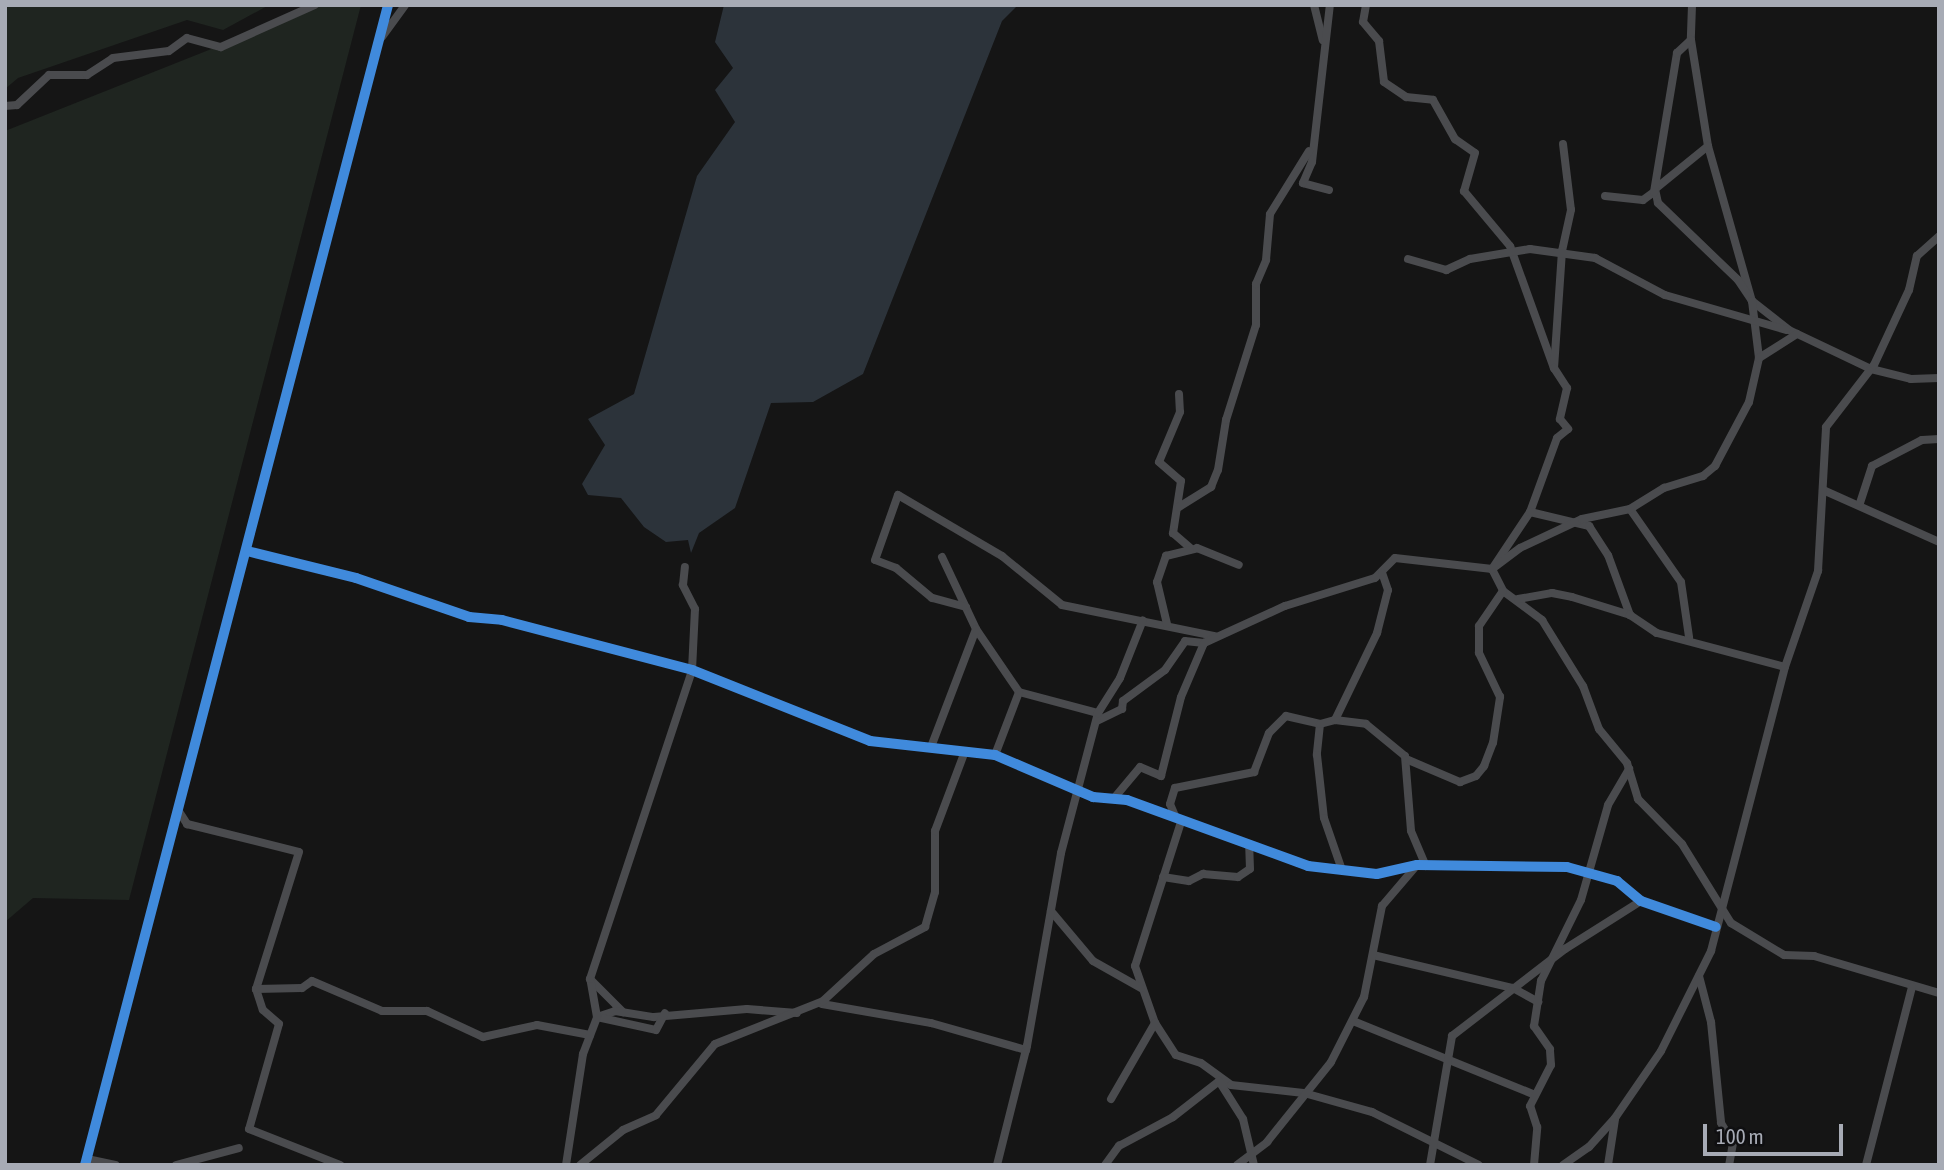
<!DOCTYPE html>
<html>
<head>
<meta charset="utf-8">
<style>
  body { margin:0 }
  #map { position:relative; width:1944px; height:1170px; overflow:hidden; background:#151515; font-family:"Asap Condensed",sans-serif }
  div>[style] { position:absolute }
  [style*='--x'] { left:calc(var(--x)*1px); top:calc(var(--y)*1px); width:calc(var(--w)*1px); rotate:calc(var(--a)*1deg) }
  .green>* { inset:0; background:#1f2520 }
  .water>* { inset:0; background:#2c333a }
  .minor>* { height:8px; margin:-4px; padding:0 4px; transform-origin:4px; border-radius:4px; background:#4a4b4e }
  .cycleway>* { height:10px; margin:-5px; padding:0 5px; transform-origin:5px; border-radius:5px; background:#408adc }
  span { translate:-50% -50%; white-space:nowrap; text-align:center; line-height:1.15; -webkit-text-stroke:7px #0f0f11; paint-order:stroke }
  .frame { position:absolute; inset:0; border:7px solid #a7abb5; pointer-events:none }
  .scale { position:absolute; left:1703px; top:1124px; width:140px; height:32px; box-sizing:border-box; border:4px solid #a7abb5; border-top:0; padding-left:9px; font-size:21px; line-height:24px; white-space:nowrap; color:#a7abb5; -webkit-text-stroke:5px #0f0f11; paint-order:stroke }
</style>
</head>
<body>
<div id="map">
  <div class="green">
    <div style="clip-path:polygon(5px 5px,269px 5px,223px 30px,187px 20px,18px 78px,5px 89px)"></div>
    <div style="clip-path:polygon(322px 5px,361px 5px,129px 900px,33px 898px,5px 922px,5px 131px)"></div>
  </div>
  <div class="water">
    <div style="clip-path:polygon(724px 5px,1018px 5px,1002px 21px,863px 374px,813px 402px,771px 403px,735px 508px,699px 533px,691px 553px,688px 540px,666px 542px,644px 527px,621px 498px,588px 495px,582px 484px,605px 445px,588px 419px,634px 394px,697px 176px,735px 122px,715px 90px,733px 68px,715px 42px)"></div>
  </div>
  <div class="minor">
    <div style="--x:1314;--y:5;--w:36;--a:76"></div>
    <div style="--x:1366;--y:5;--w:17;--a:100"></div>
    <div style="--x:1363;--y:22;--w:25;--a:50"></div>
    <div style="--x:1379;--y:41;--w:41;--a:83"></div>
    <div style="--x:1384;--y:82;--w:27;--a:34"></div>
    <div style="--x:1406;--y:97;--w:27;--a:6"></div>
    <div style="--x:1433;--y:100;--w:45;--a:60.6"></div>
    <div style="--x:1455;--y:139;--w:24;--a:35"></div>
    <div style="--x:1475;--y:153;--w:40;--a:106"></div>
    <div style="--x:1464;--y:191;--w:72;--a:50.1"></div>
    <div style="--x:1510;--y:246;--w:130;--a:70.2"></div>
    <div style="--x:1692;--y:5;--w:35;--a:92"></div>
    <div style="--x:1691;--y:40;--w:107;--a:80.9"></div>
    <div style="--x:1708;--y:146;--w:161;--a:74.2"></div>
    <div style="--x:1752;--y:301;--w:47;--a:38.1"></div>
    <div style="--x:1789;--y:330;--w:91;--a:25.4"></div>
    <div style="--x:1871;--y:369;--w:41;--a:14"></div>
    <div style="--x:1911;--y:379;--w:28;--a:-2"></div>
    <div style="--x:382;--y:37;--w:39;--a:-54"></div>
    <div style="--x:5;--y:106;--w:12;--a:-5"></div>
    <div style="--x:17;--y:105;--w:44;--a:-43.2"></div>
    <div style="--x:49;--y:75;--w:38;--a:0"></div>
    <div style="--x:87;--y:75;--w:31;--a:-33"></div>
    <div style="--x:113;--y:58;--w:56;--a:-7.1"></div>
    <div style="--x:169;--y:51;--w:22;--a:-36"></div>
    <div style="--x:187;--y:38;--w:35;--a:15"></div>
    <div style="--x:221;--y:47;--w:103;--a:-24.1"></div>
    <div style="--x:1563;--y:144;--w:66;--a:83.1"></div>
    <div style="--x:1571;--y:210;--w:42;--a:102.4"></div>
    <div style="--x:1562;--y:251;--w:117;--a:93.9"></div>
    <div style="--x:1554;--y:368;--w:24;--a:57"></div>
    <div style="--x:1567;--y:388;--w:32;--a:103"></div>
    <div style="--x:1560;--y:419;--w:13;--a:51"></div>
    <div style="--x:1568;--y:429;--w:14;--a:141"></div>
    <div style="--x:1557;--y:438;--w:79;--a:110"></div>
    <div style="--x:1530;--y:512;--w:69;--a:123.7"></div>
    <div style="--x:1492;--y:569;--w:25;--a:63"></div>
    <div style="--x:1503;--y:591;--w:49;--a:36.6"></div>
    <div style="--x:1542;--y:620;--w:78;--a:58.2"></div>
    <div style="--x:1583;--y:686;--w:46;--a:69.6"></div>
    <div style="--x:1599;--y:729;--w:44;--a:50.5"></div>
    <div style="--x:1627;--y:763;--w:38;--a:73"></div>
    <div style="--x:1638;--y:799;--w:63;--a:45.6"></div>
    <div style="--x:1682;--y:844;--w:93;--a:58.2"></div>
    <div style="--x:1731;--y:923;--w:62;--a:31.1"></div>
    <div style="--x:1784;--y:955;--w:30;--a:2"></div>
    <div style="--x:1814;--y:956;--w:130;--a:16.5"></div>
    <div style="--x:1708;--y:146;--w:68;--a:140.9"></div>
    <div style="--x:1655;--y:189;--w:14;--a:78"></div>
    <div style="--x:1658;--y:203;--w:111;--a:43.9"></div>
    <div style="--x:1738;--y:280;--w:25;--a:56"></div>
    <div style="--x:1752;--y:301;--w:57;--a:83"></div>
    <div style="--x:1329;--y:190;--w:27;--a:-165"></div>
    <div style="--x:1303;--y:183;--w:23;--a:-67"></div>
    <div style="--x:1312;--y:162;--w:158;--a:-83.5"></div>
    <div style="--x:1605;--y:196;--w:38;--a:6"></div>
    <div style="--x:1643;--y:200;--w:14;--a:-36"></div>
    <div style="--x:1654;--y:192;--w:141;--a:-80.6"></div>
    <div style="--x:1677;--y:53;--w:19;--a:-43"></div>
    <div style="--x:1408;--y:259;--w:40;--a:16"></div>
    <div style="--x:1446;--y:270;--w:26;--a:-25"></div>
    <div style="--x:1470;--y:259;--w:61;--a:-9.5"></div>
    <div style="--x:1530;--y:249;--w:66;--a:7.9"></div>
    <div style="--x:1595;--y:258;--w:79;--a:27.9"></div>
    <div style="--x:1665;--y:295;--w:126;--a:16.1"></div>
    <div style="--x:1179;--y:394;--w:18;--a:87"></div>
    <div style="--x:1180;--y:412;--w:54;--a:112.8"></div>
    <div style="--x:1159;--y:462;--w:29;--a:41"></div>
    <div style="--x:1181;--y:481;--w:53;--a:98.7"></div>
    <div style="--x:1173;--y:533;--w:23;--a:41"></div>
    <div style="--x:1823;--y:490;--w:127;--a:24.1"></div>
    <div style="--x:1860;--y:503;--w:39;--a:-72"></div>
    <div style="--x:1872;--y:466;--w:56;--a:-27.5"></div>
    <div style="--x:1922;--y:440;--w:17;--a:-3"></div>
    <div style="--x:1179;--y:507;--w:38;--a:-32"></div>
    <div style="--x:1211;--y:487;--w:18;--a:-68"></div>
    <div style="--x:1218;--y:470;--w:51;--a:-80.9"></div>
    <div style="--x:1226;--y:420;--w:100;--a:-72.5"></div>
    <div style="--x:1256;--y:325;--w:41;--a:-90"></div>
    <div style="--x:1256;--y:284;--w:26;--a:-67"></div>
    <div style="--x:1266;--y:260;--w:46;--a:-85"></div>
    <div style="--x:1270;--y:214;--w:74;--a:-58.2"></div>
    <div style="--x:1630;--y:509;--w:89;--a:55.1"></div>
    <div style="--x:1681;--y:582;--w:56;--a:81.7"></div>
    <div style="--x:1530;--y:512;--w:61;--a:13.3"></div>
    <div style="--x:1589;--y:526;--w:35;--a:57"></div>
    <div style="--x:1608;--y:555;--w:64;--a:69.9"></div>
    <div style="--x:247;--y:551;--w:112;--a:13.9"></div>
    <div style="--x:356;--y:578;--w:120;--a:19"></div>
    <div style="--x:469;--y:617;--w:33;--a:5"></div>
    <div style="--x:502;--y:620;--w:196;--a:14.7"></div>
    <div style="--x:692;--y:670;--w:192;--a:21.7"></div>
    <div style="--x:870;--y:741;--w:126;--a:6.4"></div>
    <div style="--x:995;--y:755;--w:107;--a:23.2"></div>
    <div style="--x:1093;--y:797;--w:34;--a:5"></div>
    <div style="--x:1127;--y:800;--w:193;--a:20"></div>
    <div style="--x:1308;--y:866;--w:69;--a:6.6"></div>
    <div style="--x:1377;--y:874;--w:41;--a:-12.7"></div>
    <div style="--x:1417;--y:865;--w:150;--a:0.8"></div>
    <div style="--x:1567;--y:867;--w:52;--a:15.6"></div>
    <div style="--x:1617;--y:881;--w:31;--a:40"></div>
    <div style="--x:1641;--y:901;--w:79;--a:19.1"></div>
    <div style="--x:942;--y:557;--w:80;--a:64.7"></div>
    <div style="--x:976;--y:629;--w:76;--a:55.7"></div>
    <div style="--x:1019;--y:692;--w:82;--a:14.9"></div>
    <div style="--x:1518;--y:599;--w:35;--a:-10"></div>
    <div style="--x:1552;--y:593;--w:20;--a:11"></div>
    <div style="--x:1572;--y:597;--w:61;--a:17.2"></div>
    <div style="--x:1630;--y:615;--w:32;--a:34"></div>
    <div style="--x:1657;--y:633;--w:132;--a:14.9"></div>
    <div style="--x:966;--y:607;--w:35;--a:-165"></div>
    <div style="--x:932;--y:598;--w:47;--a:-140.2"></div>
    <div style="--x:896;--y:568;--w:22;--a:-159"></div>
    <div style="--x:875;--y:560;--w:69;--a:-70.5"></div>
    <div style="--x:898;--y:495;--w:121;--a:30.4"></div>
    <div style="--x:1002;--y:556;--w:77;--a:39.2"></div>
    <div style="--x:1062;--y:605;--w:156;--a:11.5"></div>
    <div style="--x:1167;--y:624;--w:43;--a:-103.4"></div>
    <div style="--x:1157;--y:582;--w:28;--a:-71"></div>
    <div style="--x:1166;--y:556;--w:32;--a:-14"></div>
    <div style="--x:1197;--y:548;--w:45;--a:22"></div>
    <div style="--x:1335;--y:720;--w:31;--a:7"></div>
    <div style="--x:1366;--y:724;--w:50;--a:39.4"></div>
    <div style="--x:1405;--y:756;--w:75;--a:85.4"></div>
    <div style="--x:1411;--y:831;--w:38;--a:67"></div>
    <div style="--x:1097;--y:721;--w:28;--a:-26"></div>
    <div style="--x:1122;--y:709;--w:8;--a:-83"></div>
    <div style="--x:1123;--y:701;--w:52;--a:-36.4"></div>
    <div style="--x:1165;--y:670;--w:35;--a:-55"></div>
    <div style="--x:1185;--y:641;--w:19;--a:6"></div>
    <div style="--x:1204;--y:643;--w:89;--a:-24.6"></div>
    <div style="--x:1285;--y:606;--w:94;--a:-17.3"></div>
    <div style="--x:1375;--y:578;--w:28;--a:-45"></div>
    <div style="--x:1395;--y:558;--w:98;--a:6.5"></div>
    <div style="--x:1492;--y:569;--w:35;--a:-37"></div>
    <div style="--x:1520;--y:548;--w:68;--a:-25.1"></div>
    <div style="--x:1582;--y:519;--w:49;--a:-11.8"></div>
    <div style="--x:1630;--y:509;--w:40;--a:-32"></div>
    <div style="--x:1664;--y:488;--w:41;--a:-17.1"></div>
    <div style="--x:1703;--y:476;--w:16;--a:-40"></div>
    <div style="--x:1715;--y:466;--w:72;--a:-62"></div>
    <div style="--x:1749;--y:402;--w:45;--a:-77.2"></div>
    <div style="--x:1759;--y:358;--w:45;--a:-32.3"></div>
    <div style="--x:1320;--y:724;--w:31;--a:96"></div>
    <div style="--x:1317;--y:755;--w:63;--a:83.7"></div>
    <div style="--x:1324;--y:818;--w:55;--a:70.9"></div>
    <div style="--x:931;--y:747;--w:126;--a:-69.1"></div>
    <div style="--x:995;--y:755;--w:67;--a:-69.1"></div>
    <div style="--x:1406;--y:759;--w:59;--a:23.1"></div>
    <div style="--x:1460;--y:782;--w:17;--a:-21"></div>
    <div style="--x:1476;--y:776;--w:13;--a:-51"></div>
    <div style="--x:1484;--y:766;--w:25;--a:-69"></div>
    <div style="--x:1493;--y:743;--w:47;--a:-81.3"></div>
    <div style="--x:1500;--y:697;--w:49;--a:-115.5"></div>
    <div style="--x:1479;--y:653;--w:27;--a:-90"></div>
    <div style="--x:1479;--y:626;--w:42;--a:-55.6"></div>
    <div style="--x:1115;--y:797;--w:39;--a:-50"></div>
    <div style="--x:1140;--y:767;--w:23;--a:23"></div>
    <div style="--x:1161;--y:776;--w:81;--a:-75.8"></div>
    <div style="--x:1181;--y:697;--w:59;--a:-66.9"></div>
    <div style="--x:178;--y:810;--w:17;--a:57"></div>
    <div style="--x:187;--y:824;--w:115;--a:14"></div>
    <div style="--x:299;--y:852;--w:144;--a:107.4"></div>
    <div style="--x:256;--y:989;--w:22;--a:72"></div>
    <div style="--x:263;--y:1010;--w:21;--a:41"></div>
    <div style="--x:279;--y:1024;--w:109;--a:105.9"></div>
    <div style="--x:249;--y:1129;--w:98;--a:21.6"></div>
    <div style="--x:1176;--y:818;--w:15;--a:-113"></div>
    <div style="--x:1170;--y:804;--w:17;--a:-73"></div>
    <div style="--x:1175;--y:788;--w:81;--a:-11.4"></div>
    <div style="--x:1254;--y:772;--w:42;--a:-69"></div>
    <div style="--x:1269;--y:733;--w:24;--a:-45"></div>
    <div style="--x:1286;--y:716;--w:35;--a:13"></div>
    <div style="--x:1320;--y:724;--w:16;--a:-15"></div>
    <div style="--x:1335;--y:720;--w:97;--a:-64.2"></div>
    <div style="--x:1377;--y:633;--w:44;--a:-75.7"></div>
    <div style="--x:1388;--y:590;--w:18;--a:-109"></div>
    <div style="--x:1181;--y:822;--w:151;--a:107.7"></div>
    <div style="--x:1135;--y:966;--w:60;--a:70.7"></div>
    <div style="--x:1155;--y:1023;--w:38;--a:57"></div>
    <div style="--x:1176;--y:1055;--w:26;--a:18"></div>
    <div style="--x:1201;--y:1063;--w:37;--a:36"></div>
    <div style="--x:1231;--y:1085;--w:73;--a:6.3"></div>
    <div style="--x:1304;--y:1093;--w:71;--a:15.6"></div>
    <div style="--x:1372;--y:1112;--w:119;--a:26.4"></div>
    <div style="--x:1163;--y:877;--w:26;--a:9"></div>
    <div style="--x:1189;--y:881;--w:16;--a:-27"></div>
    <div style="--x:1203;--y:874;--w:35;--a:5"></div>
    <div style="--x:1238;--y:877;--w:14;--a:-34"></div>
    <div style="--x:1250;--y:869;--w:25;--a:-92"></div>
    <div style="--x:1051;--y:911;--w:65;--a:50"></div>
    <div style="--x:1093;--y:961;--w:55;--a:29.4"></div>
    <div style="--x:1373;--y:955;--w:144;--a:13.3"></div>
    <div style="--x:1513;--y:988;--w:29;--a:29"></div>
    <div style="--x:1699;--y:976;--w:48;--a:75.4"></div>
    <div style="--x:1711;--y:1022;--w:101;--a:84.3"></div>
    <div style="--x:1721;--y:1123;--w:23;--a:59"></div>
    <div style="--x:1733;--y:1143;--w:22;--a:100"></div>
    <div style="--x:590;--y:979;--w:47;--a:45"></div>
    <div style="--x:256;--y:989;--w:46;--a:-1.2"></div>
    <div style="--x:302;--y:988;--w:12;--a:-35"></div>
    <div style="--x:312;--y:981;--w:76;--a:23.2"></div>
    <div style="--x:382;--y:1011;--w:45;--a:0"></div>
    <div style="--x:427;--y:1011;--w:62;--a:24.9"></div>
    <div style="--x:483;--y:1037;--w:55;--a:-12.5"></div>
    <div style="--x:537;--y:1025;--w:54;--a:10.7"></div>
    <div style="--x:822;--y:1004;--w:111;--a:9.9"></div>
    <div style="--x:931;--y:1023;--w:99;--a:15.9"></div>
    <div style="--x:597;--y:1017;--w:19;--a:-18"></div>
    <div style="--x:615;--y:1011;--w:39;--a:9"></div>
    <div style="--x:654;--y:1017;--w:93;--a:-4.9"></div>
    <div style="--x:747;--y:1009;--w:50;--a:4.6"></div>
    <div style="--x:597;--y:1017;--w:60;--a:12.4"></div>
    <div style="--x:656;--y:1030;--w:19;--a:-62"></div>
    <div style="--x:1353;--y:1021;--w:194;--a:22.1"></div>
    <div style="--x:1111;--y:1099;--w:88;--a:-59.9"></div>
    <div style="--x:87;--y:1159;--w:29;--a:12"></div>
    <div style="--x:85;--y:1165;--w:1199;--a:-75.36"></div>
    <div style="--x:176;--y:1165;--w:65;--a:-15.1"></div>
    <div style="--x:566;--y:1165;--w:112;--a:-81.3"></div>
    <div style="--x:583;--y:1054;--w:40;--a:-69"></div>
    <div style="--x:597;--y:1017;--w:39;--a:-100"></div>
    <div style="--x:590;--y:979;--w:325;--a:-71.7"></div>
    <div style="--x:692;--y:670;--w:61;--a:-87.2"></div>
    <div style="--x:695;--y:609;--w:27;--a:-117"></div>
    <div style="--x:683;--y:585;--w:18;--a:-84"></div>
    <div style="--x:580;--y:1165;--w:55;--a:-39.1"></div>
    <div style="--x:623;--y:1130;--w:36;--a:-24"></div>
    <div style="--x:656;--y:1115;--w:92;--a:-50.3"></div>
    <div style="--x:715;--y:1044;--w:116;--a:-21.7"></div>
    <div style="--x:823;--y:1001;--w:69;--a:-42.7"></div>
    <div style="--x:874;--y:954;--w:58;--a:-27.9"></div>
    <div style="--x:925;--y:927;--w:36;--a:-74"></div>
    <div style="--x:935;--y:892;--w:61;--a:-90"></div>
    <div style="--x:935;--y:831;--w:85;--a:-69.4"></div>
    <div style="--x:997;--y:1165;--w:123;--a:-75.9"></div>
    <div style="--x:1027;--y:1046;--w:196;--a:-80"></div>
    <div style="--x:1061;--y:853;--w:145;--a:-75.2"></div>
    <div style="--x:1098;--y:713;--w:41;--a:-57.8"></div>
    <div style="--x:1120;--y:678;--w:62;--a:-68.4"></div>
    <div style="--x:1105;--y:1165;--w:24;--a:-54"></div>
    <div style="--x:1119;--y:1146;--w:61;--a:-28.2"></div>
    <div style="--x:1173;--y:1117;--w:58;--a:-38"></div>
    <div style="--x:1219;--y:1081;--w:45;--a:57.7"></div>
    <div style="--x:1243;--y:1119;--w:47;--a:76.6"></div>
    <div style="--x:1237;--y:1165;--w:38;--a:-37"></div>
    <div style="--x:1267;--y:1142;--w:102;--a:-51.3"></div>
    <div style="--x:1331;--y:1062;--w:73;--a:-63.1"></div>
    <div style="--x:1364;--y:997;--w:93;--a:-78.8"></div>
    <div style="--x:1382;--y:906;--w:54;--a:-49.5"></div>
    <div style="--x:1430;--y:1165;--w:131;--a:-80.3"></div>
    <div style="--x:1452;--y:1036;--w:143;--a:-37.6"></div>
    <div style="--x:1565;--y:949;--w:90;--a:-32.3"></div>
    <div style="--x:1534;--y:1165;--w:38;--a:-85"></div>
    <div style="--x:1537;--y:1127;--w:22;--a:-108"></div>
    <div style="--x:1530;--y:1106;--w:46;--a:-62.9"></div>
    <div style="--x:1551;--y:1065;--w:16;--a:-94"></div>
    <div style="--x:1550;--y:1049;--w:28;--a:-125"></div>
    <div style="--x:1534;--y:1026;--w:46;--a:-81.2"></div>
    <div style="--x:1541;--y:981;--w:90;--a:-63.7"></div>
    <div style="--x:1581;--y:900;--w:99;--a:-74.1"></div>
    <div style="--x:1608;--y:805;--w:42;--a:-59.7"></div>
    <div style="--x:1563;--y:1165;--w:32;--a:-35"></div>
    <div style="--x:1589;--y:1147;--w:39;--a:-48"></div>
    <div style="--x:1615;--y:1118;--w:81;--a:-55.5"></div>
    <div style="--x:1661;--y:1051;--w:112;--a:-63.4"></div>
    <div style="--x:1711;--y:951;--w:293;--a:-75.4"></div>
    <div style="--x:1785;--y:667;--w:102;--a:-71"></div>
    <div style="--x:1818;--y:571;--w:144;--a:-86.8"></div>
    <div style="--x:1826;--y:427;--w:78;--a:-52.3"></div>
    <div style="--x:1874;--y:365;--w:83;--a:-65"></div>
    <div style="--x:1909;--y:290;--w:35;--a:-77"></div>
    <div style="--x:1917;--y:256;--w:30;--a:-42"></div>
    <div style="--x:1608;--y:1165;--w:47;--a:-81.3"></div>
    <div style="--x:1866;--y:1165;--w:184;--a:-75.5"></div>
  </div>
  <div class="cycleway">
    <div style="--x:247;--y:551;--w:112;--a:13.9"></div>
    <div style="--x:356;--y:578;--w:120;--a:19"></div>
    <div style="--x:469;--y:617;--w:33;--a:5"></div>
    <div style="--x:502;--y:620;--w:196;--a:14.7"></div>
    <div style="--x:692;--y:670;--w:192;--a:21.7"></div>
    <div style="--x:870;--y:741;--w:126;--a:6.4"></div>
    <div style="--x:995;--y:755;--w:107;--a:23.2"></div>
    <div style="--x:1093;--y:797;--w:34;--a:5"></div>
    <div style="--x:1127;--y:800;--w:193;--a:20"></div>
    <div style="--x:1308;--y:866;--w:69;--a:6.6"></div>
    <div style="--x:1377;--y:874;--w:41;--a:-12.7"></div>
    <div style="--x:1417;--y:865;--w:150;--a:0.8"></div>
    <div style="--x:1567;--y:867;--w:52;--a:15.6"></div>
    <div style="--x:1617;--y:881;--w:31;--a:40"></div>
    <div style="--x:1641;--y:901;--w:79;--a:19.1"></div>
    <div style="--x:85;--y:1165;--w:1199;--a:-75.36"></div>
  </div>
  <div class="frame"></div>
  <div class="scale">100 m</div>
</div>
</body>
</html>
